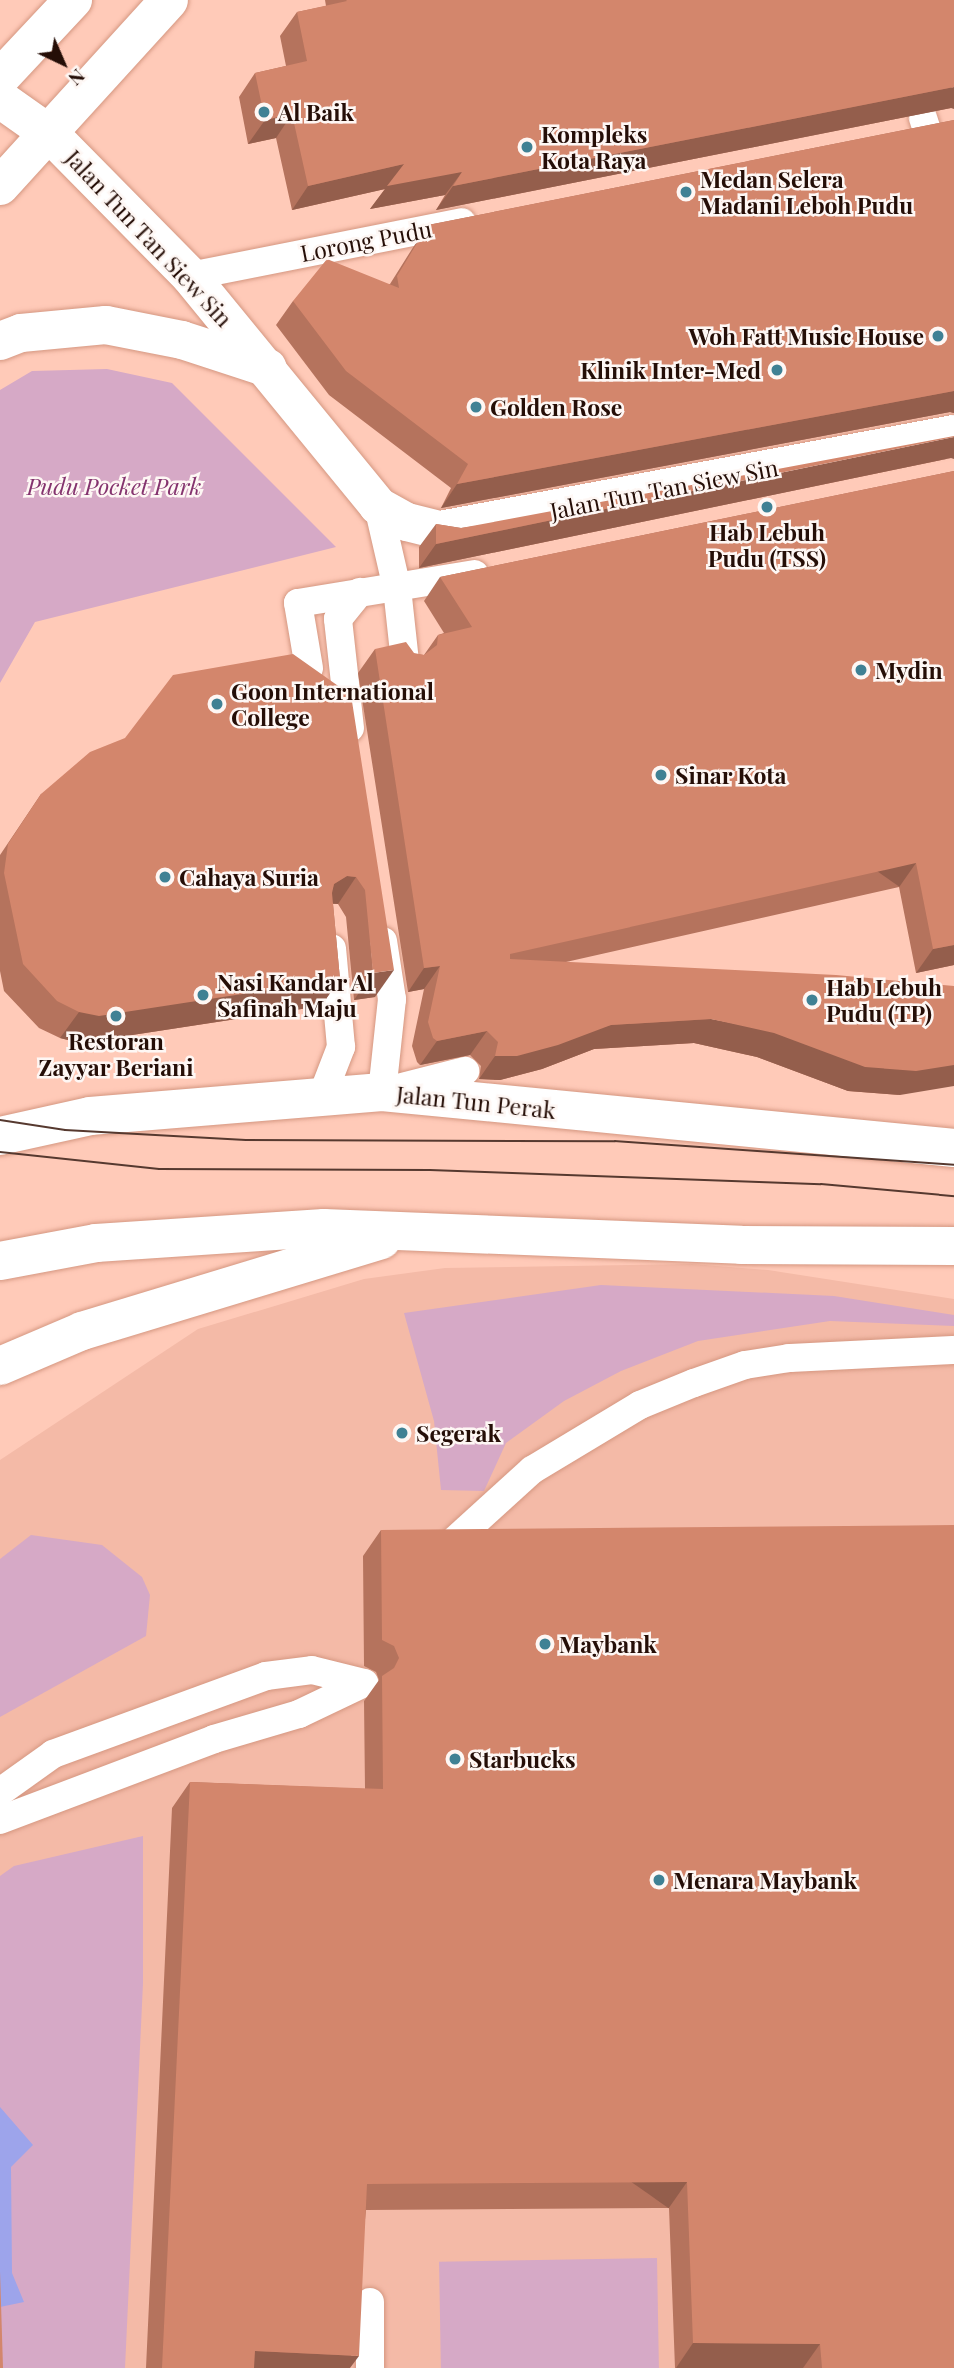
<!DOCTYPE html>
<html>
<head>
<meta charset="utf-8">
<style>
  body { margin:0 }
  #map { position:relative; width:954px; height:2368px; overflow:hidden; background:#ffcab8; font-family:"Playfair Display",serif }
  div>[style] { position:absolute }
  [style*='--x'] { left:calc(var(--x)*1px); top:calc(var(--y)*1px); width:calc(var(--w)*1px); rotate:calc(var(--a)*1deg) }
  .built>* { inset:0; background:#f4baa7 }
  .green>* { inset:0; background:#d6a9c6; transform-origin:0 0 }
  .water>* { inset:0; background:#9da4eb }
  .roads { filter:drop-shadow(0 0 2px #d59781) drop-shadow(0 0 2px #d59781) }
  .service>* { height:28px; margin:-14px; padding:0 14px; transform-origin:14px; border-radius:14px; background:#fff }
  .tertiary>* { height:38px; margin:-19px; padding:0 19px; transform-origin:19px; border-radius:19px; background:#fff }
  .secondary>* { height:38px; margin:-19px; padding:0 19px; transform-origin:19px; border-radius:19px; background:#fff }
  .tram>* { height:2px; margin:-1px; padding:0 1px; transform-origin:1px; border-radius:1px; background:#56392f }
  .wall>* { inset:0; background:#b5735d }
  .shaded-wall>* { inset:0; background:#945e4c; transform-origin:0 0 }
  .building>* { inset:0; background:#d3866c }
  .dots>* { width:19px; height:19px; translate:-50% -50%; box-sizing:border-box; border:4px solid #fef7f4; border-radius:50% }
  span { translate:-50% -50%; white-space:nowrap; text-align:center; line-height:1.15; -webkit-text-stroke:5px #fef7f4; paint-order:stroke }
  .poi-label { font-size:23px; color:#250e07; font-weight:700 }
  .left { translate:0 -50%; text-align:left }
  .right { translate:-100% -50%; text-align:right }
  .street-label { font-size:23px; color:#250e07 }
  .park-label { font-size:23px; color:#84336e; font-style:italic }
  .north { position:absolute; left:28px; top:28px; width:70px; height:70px; -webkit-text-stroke:5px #fef7f4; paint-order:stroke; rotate:136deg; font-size:19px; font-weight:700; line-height:28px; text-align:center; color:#250e07 }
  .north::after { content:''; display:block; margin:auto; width:24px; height:32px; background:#250e07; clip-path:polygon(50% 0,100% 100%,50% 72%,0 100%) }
</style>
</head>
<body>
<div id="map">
  <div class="built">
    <div style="clip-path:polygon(692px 1264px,768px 1270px,954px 1299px,954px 2368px,0 2368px,0 1460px,198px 1329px,364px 1279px,445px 1268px)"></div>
  </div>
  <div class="green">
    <div style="clip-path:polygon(107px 369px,172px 383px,336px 547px,35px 622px,0 683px,0 390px,32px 371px)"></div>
    <div style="clip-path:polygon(601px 1285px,834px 1296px,954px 1315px,954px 1326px,830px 1321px,698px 1341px,621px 1371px,564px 1401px,506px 1443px,484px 1491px,441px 1490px,434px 1421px,404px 1313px)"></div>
    <div style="clip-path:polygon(31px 1535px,102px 1545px,142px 1577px,150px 1595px,146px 1636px,0 1717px,0 1559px)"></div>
    <div style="clip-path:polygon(143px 1836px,143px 1983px,125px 2368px,0 2368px,0 1876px,14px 1866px)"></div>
    <div style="left:657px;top:2258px;width:110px;height:218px;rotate:89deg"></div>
  </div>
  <div class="water">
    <div style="clip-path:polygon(0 2107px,33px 2145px,11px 2167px,12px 2273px,24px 2302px,0 2307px)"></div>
  </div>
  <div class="roads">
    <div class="service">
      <div style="--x:923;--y:118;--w:13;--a:72"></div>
      <div style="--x:190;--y:276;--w:277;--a:-11.2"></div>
      <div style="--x:378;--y:506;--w:84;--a:77"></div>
      <div style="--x:397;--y:588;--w:74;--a:83.8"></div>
      <div style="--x:309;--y:668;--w:66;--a:-99.6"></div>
      <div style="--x:298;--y:603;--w:179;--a:-9.3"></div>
      <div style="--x:350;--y:728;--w:110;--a:-96.3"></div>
      <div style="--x:338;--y:619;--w:35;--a:-51"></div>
      <div style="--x:383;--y:941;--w:59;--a:81.2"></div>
      <div style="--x:392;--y:999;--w:94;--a:96.1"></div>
      <div style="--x:382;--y:1092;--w:86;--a:-14.2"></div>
      <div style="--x:322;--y:1096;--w:53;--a:-68.8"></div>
      <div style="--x:341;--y:1047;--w:99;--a:-95.2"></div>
      <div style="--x:455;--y:1540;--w:104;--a:-42.3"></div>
      <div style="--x:532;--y:1470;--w:126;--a:-31"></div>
      <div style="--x:640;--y:1405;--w:58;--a:-22.2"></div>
      <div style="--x:694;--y:1383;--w:54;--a:-19.4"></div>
      <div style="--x:745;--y:1365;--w:45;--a:-9"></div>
      <div style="--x:789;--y:1358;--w:165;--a:-2.8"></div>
      <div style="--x:0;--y:1792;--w:65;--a:-35.6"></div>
      <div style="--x:53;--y:1754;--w:227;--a:-20.1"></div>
      <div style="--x:266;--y:1676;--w:46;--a:-7.4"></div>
      <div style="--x:312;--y:1670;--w:54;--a:14"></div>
      <div style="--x:0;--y:1820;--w:229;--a:-20.7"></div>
      <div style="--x:214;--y:1739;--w:89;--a:-16.4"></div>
      <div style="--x:299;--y:1714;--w:72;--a:-25.5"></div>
      <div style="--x:370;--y:2368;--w:66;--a:-90"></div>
    </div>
    <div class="tertiary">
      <div style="--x:0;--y:99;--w:62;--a:35.2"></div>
      <div style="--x:51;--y:135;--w:198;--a:45.4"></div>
      <div style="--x:190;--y:276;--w:297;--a:50.7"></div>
      <div style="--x:378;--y:506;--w:33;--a:29"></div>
      <div style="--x:407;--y:522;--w:34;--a:14"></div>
      <div style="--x:440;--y:530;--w:523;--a:-10.58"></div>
    </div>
    <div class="secondary">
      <div style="--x:0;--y:78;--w:107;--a:-46.9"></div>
      <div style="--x:0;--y:186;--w:251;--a:-47.7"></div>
      <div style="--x:0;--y:341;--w:22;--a:-21"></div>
      <div style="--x:21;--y:333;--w:85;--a:-5.4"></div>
      <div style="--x:106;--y:325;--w:77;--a:11.2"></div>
      <div style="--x:182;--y:340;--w:90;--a:18"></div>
      <div style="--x:0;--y:1136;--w:92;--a:-12.5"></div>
      <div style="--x:90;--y:1116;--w:293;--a:-4.7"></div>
      <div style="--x:382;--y:1092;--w:575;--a:5.59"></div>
      <div style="--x:0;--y:1261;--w:98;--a:-10.6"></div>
      <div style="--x:96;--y:1243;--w:228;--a:-3.8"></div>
      <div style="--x:324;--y:1228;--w:417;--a:2.3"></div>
      <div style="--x:741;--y:1245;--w:213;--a:0.3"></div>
      <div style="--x:0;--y:1366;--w:89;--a:-23.1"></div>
      <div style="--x:82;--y:1331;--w:313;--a:-16.9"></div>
    </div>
  </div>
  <div class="tram">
    <div style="--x:0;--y:1120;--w:66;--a:8.7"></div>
    <div style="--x:65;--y:1130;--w:181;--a:3.2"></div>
    <div style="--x:246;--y:1140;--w:369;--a:0.2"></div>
    <div style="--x:615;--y:1141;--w:340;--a:4"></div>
    <div style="--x:0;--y:1152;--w:160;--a:6.1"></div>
    <div style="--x:159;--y:1169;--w:271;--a:0.2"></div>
    <div style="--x:430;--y:1170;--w:391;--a:2.1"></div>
    <div style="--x:821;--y:1184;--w:134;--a:5.2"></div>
  </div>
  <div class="wall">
    <div style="clip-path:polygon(325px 0,954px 0,951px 108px,436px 210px,445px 195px,370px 209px,385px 189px,292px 210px,276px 138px,248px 144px,239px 97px,255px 73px,286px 66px,280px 36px,297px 12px,326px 6px)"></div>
    <div style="clip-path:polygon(954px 120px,954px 413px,950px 412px,441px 508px,451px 488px,329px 395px,276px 325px,293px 301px,390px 284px,412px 249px,428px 225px)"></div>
    <div style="clip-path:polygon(951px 458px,419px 568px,419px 547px,436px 524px,461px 528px)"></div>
    <div style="clip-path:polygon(954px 471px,954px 965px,916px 973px,899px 887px,566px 962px,900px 1095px,848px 1091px,757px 1057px,694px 1043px,594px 1049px,542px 1069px,500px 1080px,479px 1079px,481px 1066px,470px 1055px,420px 1065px,417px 1062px,412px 1046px,424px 989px,408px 992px,358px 673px,375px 649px,424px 655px,438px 635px,444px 633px,424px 601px,440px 577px)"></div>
    <div style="clip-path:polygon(351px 695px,375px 997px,354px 1000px,346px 917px,338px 904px,333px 904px,340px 979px,321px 1006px,80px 1043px,60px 1038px,39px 1028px,4px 991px,0 971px,0 855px,41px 794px)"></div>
    <div style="clip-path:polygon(381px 1530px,954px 2368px,675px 2368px,669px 2208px,366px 2210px,350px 2368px,146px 2368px,172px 1808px,190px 1782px,365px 1789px,364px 1701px,379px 1680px,376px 1672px,364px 1666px,363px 1556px)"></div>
  </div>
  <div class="shaded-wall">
    <div style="clip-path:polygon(954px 87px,954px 109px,951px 108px,436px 210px,453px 186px)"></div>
    <div style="clip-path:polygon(292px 114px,276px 138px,248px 144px,265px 120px)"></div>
    <div style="clip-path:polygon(404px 164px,462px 172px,445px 195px,370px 209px,385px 189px,292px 210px,308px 186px)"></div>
    <div style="clip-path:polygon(954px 391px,954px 413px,950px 412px,441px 508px,457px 484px)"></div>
    <div style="clip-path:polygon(954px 437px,954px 459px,951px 458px,419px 568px,436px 544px)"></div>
    <div style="left:916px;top:863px;width:29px;height:416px;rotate:125deg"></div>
    <div style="clip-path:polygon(347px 876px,356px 877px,338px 904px,328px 903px,334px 884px)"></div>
    <div style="clip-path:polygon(954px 945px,954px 965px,916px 973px,933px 949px)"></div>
    <div style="clip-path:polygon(440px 966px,424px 989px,408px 992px,424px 968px)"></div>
    <div style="clip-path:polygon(394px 970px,375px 997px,354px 1000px,373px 973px)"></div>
    <div style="clip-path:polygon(340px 979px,321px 1006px,80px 1043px,60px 1038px,79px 1012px)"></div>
    <div style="clip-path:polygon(711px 1019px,954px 1065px,954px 1086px,900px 1095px,848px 1091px,757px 1057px,694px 1043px,594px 1049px,542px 1069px,500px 1080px,479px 1079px,495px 1056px,611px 1025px)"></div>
    <div style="clip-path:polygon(487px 1031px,470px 1055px,420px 1065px,437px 1041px)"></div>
    <div style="left:687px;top:2182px;width:32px;height:320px;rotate:125deg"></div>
    <div style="clip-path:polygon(693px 2343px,820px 2344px,803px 2368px,676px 2368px)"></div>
    <div style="clip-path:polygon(255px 2351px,359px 2356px,350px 2368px,243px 2368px)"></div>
  </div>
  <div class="building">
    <div style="clip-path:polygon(346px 0,954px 0,954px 87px,453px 186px,462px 172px,387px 186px,404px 164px,308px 186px,292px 114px,265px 120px,255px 73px,307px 61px,297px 12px,347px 1px)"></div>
    <div style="clip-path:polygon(954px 120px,954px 391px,457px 484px,468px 464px,346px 371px,293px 301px,327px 259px,399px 288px,397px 276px,428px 225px)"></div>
    <div style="clip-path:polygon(954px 436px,954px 437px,436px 544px,436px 524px,461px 528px)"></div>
    <div style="clip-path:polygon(954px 471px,954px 945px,933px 949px,916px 863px,510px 954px,510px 959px,836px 975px,954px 986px,954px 1065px,916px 1071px,865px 1067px,774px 1033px,711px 1019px,611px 1025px,558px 1045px,517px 1056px,495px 1056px,498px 1042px,487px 1031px,437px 1041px,433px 1038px,428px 1022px,440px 966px,424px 968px,375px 649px,406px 642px,414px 653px,424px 655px,437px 645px,438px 635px,472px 627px,440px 577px)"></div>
    <div style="clip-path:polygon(293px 654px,351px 695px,394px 970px,373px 973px,365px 890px,356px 877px,347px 876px,334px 884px,332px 893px,340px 979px,99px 1016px,79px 1012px,57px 1001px,23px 964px,4px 873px,8px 844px,41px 794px,90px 752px,125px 738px,173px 675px)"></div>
    <div style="clip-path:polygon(954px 1525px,954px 2368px,822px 2368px,820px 2344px,693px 2343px,687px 2182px,367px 2184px,359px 2356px,255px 2351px,254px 2368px,162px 2368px,190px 1782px,383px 1789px,382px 1676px,394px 1668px,399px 1658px,394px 1646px,382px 1640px,381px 1530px)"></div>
    <div style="clip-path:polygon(0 2272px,3px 2368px,0 2368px)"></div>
  </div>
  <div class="dots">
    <div style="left:264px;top:112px;background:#408194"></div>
    <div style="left:527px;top:147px;background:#408194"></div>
    <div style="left:686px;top:192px;background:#408194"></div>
    <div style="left:938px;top:336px;background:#408194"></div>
    <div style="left:777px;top:370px;background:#408194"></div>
    <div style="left:476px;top:407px;background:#408194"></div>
    <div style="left:767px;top:507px;background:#408194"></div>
    <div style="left:861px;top:670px;background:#408194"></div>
    <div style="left:217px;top:704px;background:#408194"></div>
    <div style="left:661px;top:775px;background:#408194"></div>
    <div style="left:165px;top:877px;background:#408194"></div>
    <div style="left:203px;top:995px;background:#408194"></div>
    <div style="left:812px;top:1000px;background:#408194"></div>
    <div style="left:116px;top:1016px;background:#408194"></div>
    <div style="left:402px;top:1433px;background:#408194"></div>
    <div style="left:545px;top:1644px;background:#408194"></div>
    <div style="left:455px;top:1759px;background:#408194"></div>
    <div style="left:659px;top:1880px;background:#408194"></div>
  </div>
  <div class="poi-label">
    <span class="left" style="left:278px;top:112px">Al Baik</span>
    <span class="left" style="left:541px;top:147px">Kompleks<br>Kota Raya</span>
    <span class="left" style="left:700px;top:192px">Medan Selera<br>Madani Leboh Pudu</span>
    <span class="right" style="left:924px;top:336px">Woh Fatt Music House</span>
    <span class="right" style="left:761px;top:370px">Klinik Inter-Med</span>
    <span class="left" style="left:490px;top:407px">Golden Rose</span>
    <span style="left:767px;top:545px">Hab Lebuh<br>Pudu (TSS)</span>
    <span class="left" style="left:875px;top:670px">Mydin</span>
    <span class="left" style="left:231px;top:704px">Goon International<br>College</span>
    <span class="left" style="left:675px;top:775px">Sinar Kota</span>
    <span class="left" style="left:179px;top:877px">Cahaya Suria</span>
    <span class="left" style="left:217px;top:995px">Nasi Kandar Al<br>Safinah Maju</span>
    <span class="left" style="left:826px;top:1000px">Hab Lebuh<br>Pudu (TP)</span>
    <span style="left:116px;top:1054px">Restoran<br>Zayyar Beriani</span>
    <span class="left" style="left:416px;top:1433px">Segerak</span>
    <span class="left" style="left:559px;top:1644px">Maybank</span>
    <span class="left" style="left:469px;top:1759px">Starbucks</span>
    <span class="left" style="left:673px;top:1880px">Menara Maybank</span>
  </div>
  <div class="street-label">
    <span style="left:149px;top:238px;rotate:47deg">Jalan Tun Tan Siew Sin</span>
    <span style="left:366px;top:241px;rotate:-11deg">Lorong Pudu</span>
    <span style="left:664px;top:489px;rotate:-11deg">Jalan Tun Tan Siew Sin</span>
    <span style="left:476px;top:1102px;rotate:6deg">Jalan Tun Perak</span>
  </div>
  <div class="park-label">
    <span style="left:114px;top:486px">Pudu Pocket Park</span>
  </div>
  <div class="north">N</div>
</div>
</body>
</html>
